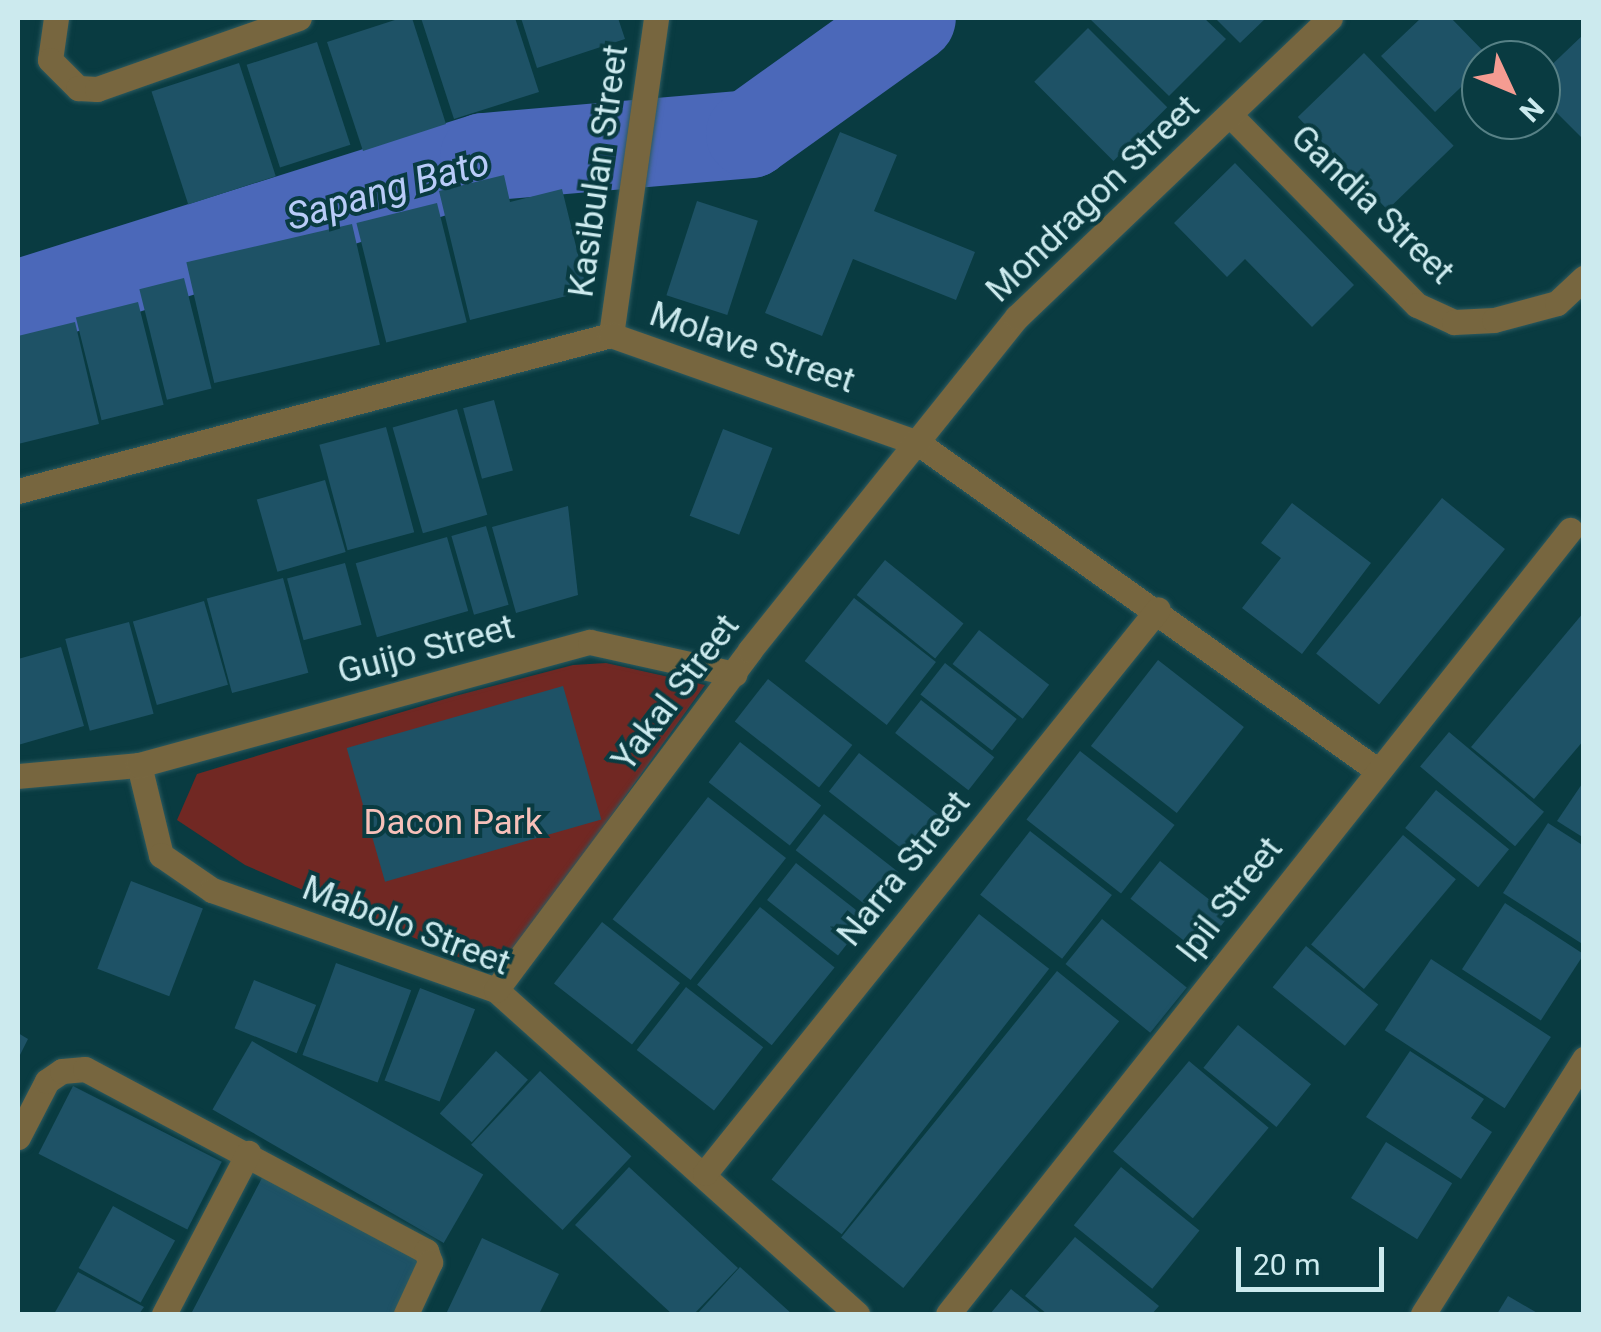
<!DOCTYPE html>
<html>
<head>
<meta charset="utf-8">
<style>
  body { margin:0 }
  #map { position:relative; width:1601px; height:1332px; overflow:hidden; background:#093b41; font-family:Roboto,sans-serif }
  div>[style] { position:absolute }
  [style*='--x'] { left:calc(var(--x)*1px); top:calc(var(--y)*1px); width:calc(var(--w)*1px); rotate:calc(var(--a)*1deg) }
  .green>* { inset:0; background:#712823 }
  .river>* { height:88px; margin:-44px; padding:0 44px; transform-origin:44px; border-radius:44px; background:#4b68b9 }
  .building>* { inset:0; background:#1e5266; transform-origin:0 0 }
  .roads { filter:drop-shadow(0 0 2px #2c5a60) drop-shadow(0 0 2px #2c5a60) }
  .minor>* { height:25px; margin:-12.5px; padding:0 12.5px; transform-origin:12.5px; border-radius:12.5px; background:#77663f }
  span { translate:-50% -50%; white-space:nowrap; text-align:center; line-height:1.15; -webkit-text-stroke:8px #093b41; paint-order:stroke }
  .street-label { font-size:35px; color:#cceaee }
  .park-label { font-size:35px; color:#f7c0b9 }
  .water-label { font-size:38px; color:#b9ccf8; font-style:italic }
  .frame { position:absolute; inset:0; border:20px solid #cceaee; pointer-events:none }
  .north { position:absolute; left:1461px; top:40px; width:100px; height:100px; box-sizing:border-box; background:#093b41; border:2px solid #578186; border-radius:50%; rotate:134deg; font-size:28px; font-weight:700; line-height:40px; text-align:center; color:#cceaee }
  .north::after { content:''; display:block; margin:auto; width:35px; height:45px; background:#f59c92; clip-path:polygon(50% 0,100% 100%,50% 72%,0 100%) }
  .scale { position:absolute; left:1236px; top:1247px; width:148px; height:45px; box-sizing:border-box; border:5px solid #cceaee; border-top:0; padding-left:12px; font-size:30px; line-height:35px; white-space:nowrap; color:#cceaee; -webkit-text-stroke:8px #093b41; paint-order:stroke }
</style>
</head>
<body>
<div id="map">
  <div class="green">
    <div style="clip-path:polygon(606px 663px,705px 685px,498px 974px,245px 865px,177px 820px,197px 774px,455px 696px,573px 665px)"></div>
  </div>
  <div class="river">
    <div style="--x:18;--y:304;--w:489;--a:-17.5"></div>
    <div style="--x:484;--y:157;--w:267;--a:-4.9"></div>
    <div style="--x:750;--y:134;--w:199;--a:-35.6"></div>
  </div>
  <div class="building">
    <div style="clip-path:polygon(401px 18px,412px 18px,446px 124px,363px 151px,327px 42px)"></div>
    <div style="clip-path:polygon(421px 18px,515px 18px,539px 92px,454px 119px)"></div>
    <div style="clip-path:polygon(521px 18px,618px 18px,625px 39px,537px 68px)"></div>
    <div style="clip-path:polygon(1089px 18px,1204px 18px,1226px 39px,1169px 96px)"></div>
    <div style="clip-path:polygon(1215px 18px,1266px 18px,1240px 43px)"></div>
    <div style="clip-path:polygon(1421px 18px,1451px 18px,1492px 60px,1481px 60px,1481px 68px,1435px 112px,1381px 56px)"></div>
    <div style="left:1088px;top:28px;width:112px;height:76px;rotate:45deg"></div>
    <div style="clip-path:polygon(1584px 34px,1584px 140px,1541px 97px,1541px 75px)"></div>
    <div style="left:317px;top:42px;width:108px;height:74px;rotate:72deg"></div>
    <div style="left:1364px;top:53px;width:129px;height:92px;rotate:46deg"></div>
    <div style="left:239px;top:63px;width:119px;height:92px;rotate:72deg"></div>
    <div style="clip-path:polygon(840px 132px,897px 155px,874px 211px,975px 252px,956px 300px,853px 259px,822px 336px,765px 313px)"></div>
    <div style="clip-path:polygon(1235px 163px,1354px 285px,1312px 327px,1245px 259px,1227px 277px,1174px 223px)"></div>
    <div style="clip-path:polygon(504px 175px,510px 202px,562px 189px,587px 291px,470px 320px,439px 191px)"></div>
    <div style="left:697px;top:201px;width:64px;height:99px;rotate:18deg"></div>
    <div style="left:437px;top:203px;width:123px;height:83px;rotate:76deg"></div>
    <div style="left:352px;top:224px;width:124px;height:170px;rotate:77deg"></div>
    <div style="left:184px;top:278px;width:114px;height:46px;rotate:76deg"></div>
    <div style="left:138px;top:302px;width:106px;height:64px;rotate:76deg"></div>
    <div style="clip-path:polygon(75px 322px,99px 424px,18px 444px,18px 336px)"></div>
    <div style="left:494px;top:400px;width:73px;height:32px;rotate:75deg"></div>
    <div style="left:457px;top:409px;width:110px;height:67px;rotate:74deg"></div>
    <div style="left:386px;top:427px;width:109px;height:69px;rotate:75deg"></div>
    <div style="left:723px;top:429px;width:53px;height:93px;rotate:21deg"></div>
    <div style="left:325px;top:480px;width:75px;height:71px;rotate:74deg"></div>
    <div style="left:1442px;top:498px;width:81px;height:200px;rotate:39deg"></div>
    <div style="clip-path:polygon(1292px 503px,1371px 563px,1302px 654px,1242px 608px,1281px 558px,1261px 543px)"></div>
    <div style="clip-path:polygon(568px 506px,578px 595px,516px 613px,492px 527px)"></div>
    <div style="left:486px;top:526px;width:82px;height:36px;rotate:74deg"></div>
    <div style="left:447px;top:537px;width:77px;height:95px;rotate:74deg"></div>
    <div style="left:885px;top:560px;width:101px;height:45px;rotate:39deg"></div>
    <div style="left:345px;top:563px;width:64px;height:60px;rotate:75deg"></div>
    <div style="left:283px;top:578px;width:98px;height:79px;rotate:75deg"></div>
    <div style="left:854px;top:598px;width:104px;height:80px;rotate:38deg"></div>
    <div style="left:204px;top:601px;width:87px;height:74px;rotate:74deg"></div>
    <div style="clip-path:polygon(1584px 612px,1584px 740px,1534px 799px,1471px 747px)"></div>
    <div style="left:129px;top:622px;width:95px;height:66px;rotate:75deg"></div>
    <div style="left:979px;top:630px;width:89px;height:43px;rotate:38deg"></div>
    <div style="clip-path:polygon(61px 647px,84px 726px,18px 745px,18px 659px)"></div>
    <div style="left:1158px;top:660px;width:109px;height:109px;rotate:38deg"></div>
    <div style="left:945px;top:663px;width:91px;height:40px;rotate:38deg"></div>
    <div style="left:768px;top:679px;width:107px;height:54px;rotate:38deg"></div>
    <div style="left:563px;top:686px;width:139px;height:225px;rotate:74deg"></div>
    <div style="left:921px;top:700px;width:93px;height:42px;rotate:38deg"></div>
    <div style="left:1449px;top:732px;width:124px;height:45px;rotate:40deg"></div>
    <div style="left:740px;top:742px;width:103px;height:51px;rotate:38deg"></div>
    <div style="left:1080px;top:751px;width:120px;height:87px;rotate:38deg"></div>
    <div style="left:859px;top:753px;width:116px;height:49px;rotate:38deg"></div>
    <div style="clip-path:polygon(1584px 781px,1584px 838px,1557px 821px)"></div>
    <div style="left:1436px;top:790px;width:94px;height:49px;rotate:39deg"></div>
    <div style="left:708px;top:797px;width:99px;height:155px;rotate:38deg"></div>
    <div style="left:824px;top:814px;width:95px;height:46px;rotate:38deg"></div>
    <div style="clip-path:polygon(1548px 823px,1584px 846px,1584px 945px,1503px 893px)"></div>
    <div style="left:1030px;top:831px;width:104px;height:81px;rotate:38deg"></div>
    <div style="left:1403px;top:835px;width:69px;height:143px;rotate:40deg"></div>
    <div style="left:1160px;top:861px;width:88px;height:48px;rotate:38deg"></div>
    <div style="left:796px;top:863px;width:90px;height:47px;rotate:38deg"></div>
    <div style="left:131px;top:881px;width:77px;height:94px;rotate:21deg"></div>
    <div style="left:1505px;top:903px;width:94px;height:79px;rotate:33deg"></div>
    <div style="left:760px;top:907px;width:96px;height:100px;rotate:39deg"></div>
    <div style="left:979px;top:914px;width:89px;height:337px;rotate:38deg"></div>
    <div style="left:1102px;top:919px;width:109px;height:58px;rotate:39deg"></div>
    <div style="left:602px;top:922px;width:99px;height:78px;rotate:38deg"></div>
    <div style="left:1306px;top:946px;width:93px;height:53px;rotate:39deg"></div>
    <div style="left:1431px;top:959px;width:143px;height:85px;rotate:33deg"></div>
    <div style="left:336px;top:963px;width:80px;height:98px;rotate:20deg"></div>
    <div style="left:1057px;top:971px;width:80px;height:343px;rotate:39deg"></div>
    <div style="left:254px;top:980px;width:67px;height:52px;rotate:22deg"></div>
    <div style="left:686px;top:987px;width:98px;height:80px;rotate:38deg"></div>
    <div style="left:420px;top:988px;width:59px;height:99px;rotate:21deg"></div>
    <div style="left:1238px;top:1025px;width:94px;height:55px;rotate:39deg"></div>
    <div style="clip-path:polygon(18px 1033px,28px 1039px,18px 1059px)"></div>
    <div style="left:252px;top:1041px;width:267px;height:79px;rotate:30deg"></div>
    <div style="left:496px;top:1051px;width:43px;height:84px;rotate:42deg"></div>
    <div style="clip-path:polygon(1410px 1051px,1484px 1099px,1471px 1118px,1492px 1132px,1461px 1179px,1366px 1117px)"></div>
    <div style="left:1189px;top:1061px;width:104px;height:118px;rotate:40deg"></div>
    <div style="left:540px;top:1071px;width:125px;height:101px;rotate:43deg"></div>
    <div style="left:73px;top:1086px;width:167px;height:76px;rotate:27deg"></div>
    <div style="left:1386px;top:1142px;width:78px;height:66px;rotate:32deg"></div>
    <div style="clip-path:polygon(629px 1167px,738px 1268px,694px 1314px,672px 1314px,575px 1225px)"></div>
    <div style="left:1121px;top:1167px;width:101px;height:75px;rotate:39deg"></div>
    <div style="clip-path:polygon(263px 1176px,424px 1260px,396px 1314px,191px 1314px)"></div>
    <div style="left:113px;top:1206px;width:71px;height:71px;rotate:29deg"></div>
    <div style="clip-path:polygon(1075px 1237px,1159px 1306px,1152px 1314px,1047px 1314px,1025px 1296px)"></div>
    <div style="clip-path:polygon(482px 1238px,559px 1274px,539px 1314px,446px 1314px)"></div>
    <div style="clip-path:polygon(740px 1267px,792px 1314px,697px 1314px)"></div>
    <div style="clip-path:polygon(78px 1272px,144px 1307px,139px 1314px,54px 1314px)"></div>
    <div style="clip-path:polygon(1011px 1289px,1042px 1314px,990px 1314px)"></div>
    <div style="clip-path:polygon(1508px 1296px,1539px 1314px,1497px 1314px)"></div>
  </div>
  <div class="roads">
    <div class="minor">
      <div style="--x:56;--y:18;--w:42;--a:98.1"></div>
      <div style="--x:50;--y:60;--w:40;--a:45"></div>
      <div style="--x:78;--y:88;--w:19;--a:3"></div>
      <div style="--x:97;--y:89;--w:214;--a:-19.4"></div>
      <div style="--x:1231;--y:116;--w:265;--a:45.5"></div>
      <div style="--x:1417;--y:305;--w:41;--a:24.7"></div>
      <div style="--x:1454;--y:322;--w:40;--a:-2.9"></div>
      <div style="--x:1494;--y:320;--w:65;--a:-15.1"></div>
      <div style="--x:1557;--y:303;--w:37;--a:-43"></div>
      <div style="--x:611;--y:335;--w:320;--a:-81.9"></div>
      <div style="--x:18;--y:491;--w:613;--a:-14.74"></div>
      <div style="--x:611;--y:335;--w:325;--a:19.4"></div>
      <div style="--x:918;--y:443;--w:564;--a:35.47"></div>
      <div style="--x:139;--y:765;--w:93;--a:76.3"></div>
      <div style="--x:161;--y:855;--w:62;--a:34.5"></div>
      <div style="--x:212;--y:890;--w:301;--a:19.4"></div>
      <div style="--x:496;--y:990;--w:485;--a:41.9"></div>
      <div style="--x:18;--y:776;--w:121;--a:-5.2"></div>
      <div style="--x:139;--y:765;--w:467;--a:-15.3"></div>
      <div style="--x:590;--y:642;--w:148;--a:12.5"></div>
      <div style="--x:496;--y:990;--w:424;--a:-53.2"></div>
      <div style="--x:750;--y:650;--w:427;--a:-51.3"></div>
      <div style="--x:1017;--y:317;--w:433;--a:-43.7"></div>
      <div style="--x:18;--y:1137;--w:63;--a:-62.6"></div>
      <div style="--x:47;--y:1081;--w:18;--a:-34"></div>
      <div style="--x:62;--y:1071;--w:23;--a:-5"></div>
      <div style="--x:85;--y:1069;--w:387;--a:28.1"></div>
      <div style="--x:426;--y:1251;--w:12;--a:70"></div>
      <div style="--x:430;--y:1262;--w:57;--a:114.8"></div>
      <div style="--x:705;--y:1173;--w:723;--a:-51.23"></div>
      <div style="--x:164;--y:1314;--w:182;--a:-62.4"></div>
      <div style="--x:948;--y:1314;--w:1001;--a:-51.57"></div>
      <div style="--x:1423;--y:1314;--w:302;--a:-57.7"></div>
    </div>
  </div>
  <div class="street-label">
    <span style="left:599px;top:171px;rotate:-82deg">Kasibulan Street</span>
    <span style="left:1093px;top:199px;rotate:-44deg">Mondragon Street</span>
    <span style="left:1372px;top:205px;rotate:44deg">Gandia Street</span>
    <span style="left:752px;top:348px;rotate:19deg">Molave Street</span>
    <span style="left:426px;top:650px;rotate:-15deg">Guijo Street</span>
    <span style="left:676px;top:693px;rotate:-53deg">Yakal Street</span>
    <span style="left:904px;top:869px;rotate:-51deg">Narra Street</span>
    <span style="left:1230px;top:900px;rotate:-52deg">Ipil Street</span>
    <span style="left:406px;top:926px;rotate:21deg">Mabolo Street</span>
  </div>
  <div class="park-label">
    <span style="left:453px;top:823px">Dacon Park</span>
  </div>
  <div class="water-label">
    <span style="left:388px;top:190px;rotate:-16deg">Sapang Bato</span>
  </div>
  <div class="frame"></div>
  <div class="north">N</div>
  <div class="scale">20 m</div>
</div>
</body>
</html>
